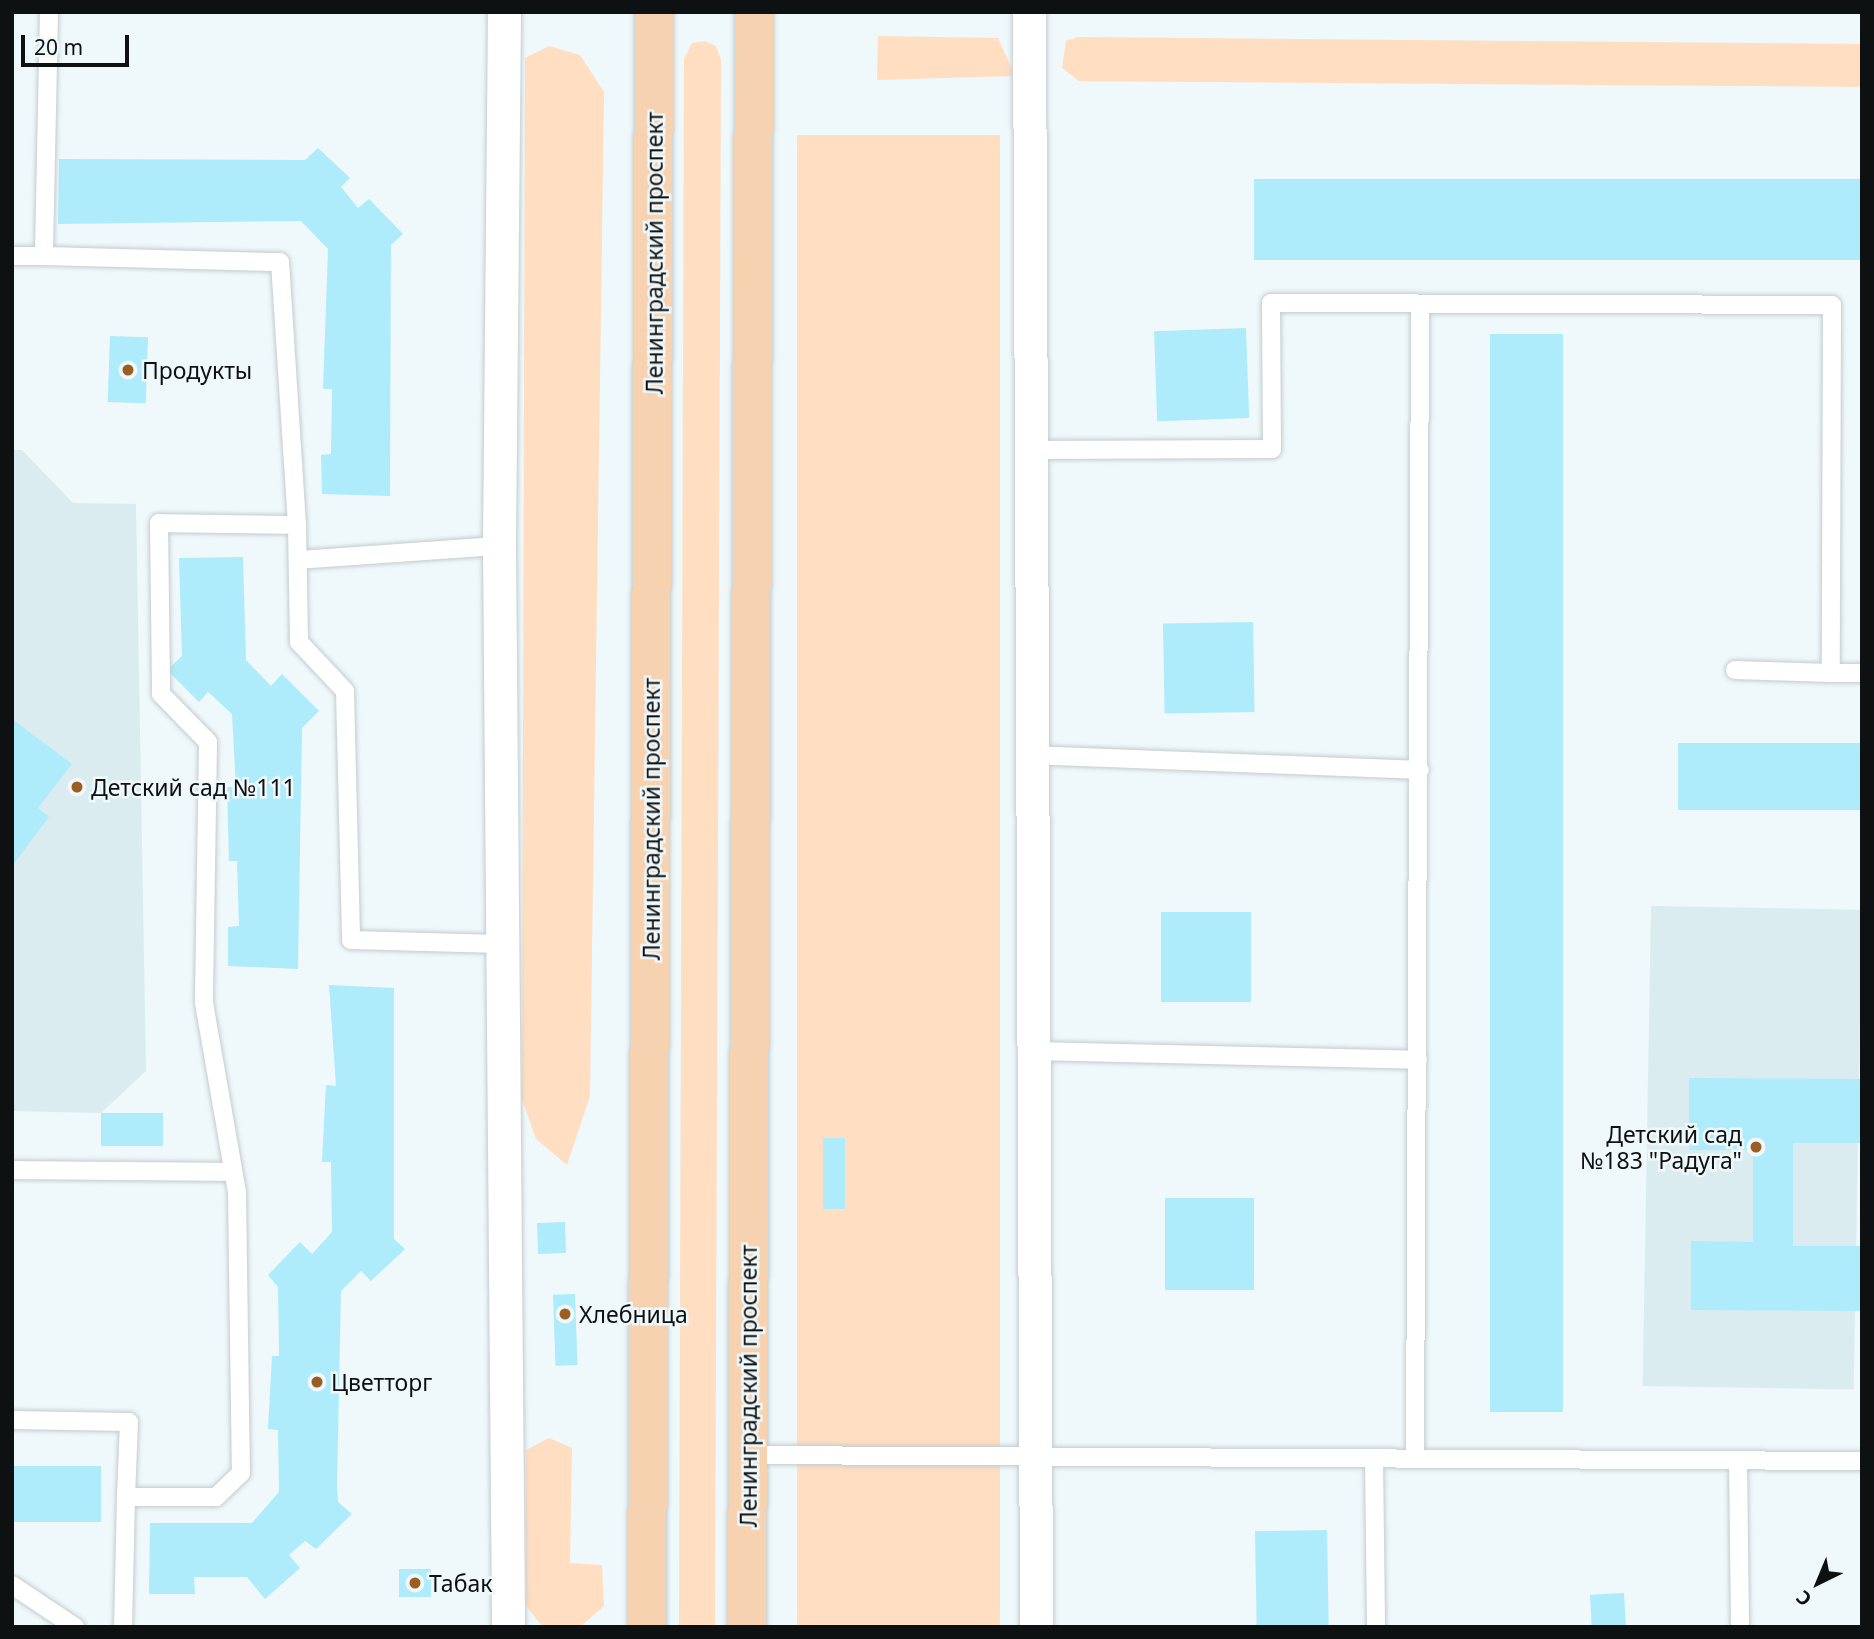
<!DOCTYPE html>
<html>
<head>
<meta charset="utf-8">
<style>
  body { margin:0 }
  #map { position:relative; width:1874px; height:1639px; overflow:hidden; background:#eff8fb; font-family:"Noto Sans",sans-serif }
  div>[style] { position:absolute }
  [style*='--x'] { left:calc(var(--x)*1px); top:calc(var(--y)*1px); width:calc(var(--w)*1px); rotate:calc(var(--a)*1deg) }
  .built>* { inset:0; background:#daecf0; transform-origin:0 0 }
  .green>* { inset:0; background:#ffdec2; transform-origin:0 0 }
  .building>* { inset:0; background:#aeebfb; transform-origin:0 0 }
  .roads { filter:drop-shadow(0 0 2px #c2ccce) drop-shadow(0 0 2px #c2ccce) }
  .service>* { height:18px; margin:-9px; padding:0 9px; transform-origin:9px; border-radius:9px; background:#fff }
  .minor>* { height:33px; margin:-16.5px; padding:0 16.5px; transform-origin:16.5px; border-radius:16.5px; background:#fff }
  .primary>* { height:38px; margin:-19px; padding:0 19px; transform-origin:19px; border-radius:19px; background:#f7d2b1 }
  .dots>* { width:19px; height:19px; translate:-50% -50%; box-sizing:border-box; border:4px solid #eff8fb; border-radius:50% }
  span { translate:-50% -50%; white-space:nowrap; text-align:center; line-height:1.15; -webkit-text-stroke:5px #eff8fb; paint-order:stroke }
  .street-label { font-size:23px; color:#0e1112 }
  .poi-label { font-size:23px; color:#0e1112 }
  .left { translate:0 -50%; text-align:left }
  .right { translate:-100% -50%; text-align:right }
  .frame { position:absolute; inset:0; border:14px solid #0e1112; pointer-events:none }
  .north { position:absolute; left:1783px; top:1548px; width:70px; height:70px; -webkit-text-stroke:5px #eff8fb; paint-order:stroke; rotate:223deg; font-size:19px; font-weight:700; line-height:28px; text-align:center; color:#0e1112 }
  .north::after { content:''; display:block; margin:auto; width:24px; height:32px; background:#0e1112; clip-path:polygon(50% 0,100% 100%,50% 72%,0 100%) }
  .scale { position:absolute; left:21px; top:35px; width:108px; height:32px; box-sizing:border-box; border:4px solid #0e1112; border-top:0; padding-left:9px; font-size:21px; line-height:24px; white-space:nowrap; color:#0e1112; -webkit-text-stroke:5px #eff8fb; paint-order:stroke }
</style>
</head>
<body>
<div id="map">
  <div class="built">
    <div style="clip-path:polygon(12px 450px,22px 450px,73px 503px,136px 504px,146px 1071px,101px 1113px,12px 1111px)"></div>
    <div style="left:1651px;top:906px;width:211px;height:480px;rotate:1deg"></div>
  </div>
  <div class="green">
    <div style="clip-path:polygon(878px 36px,998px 38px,1015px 76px,877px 80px)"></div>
    <div style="clip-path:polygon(1078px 37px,1862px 44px,1862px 87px,1079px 81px,1062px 68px,1066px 41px)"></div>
    <div style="clip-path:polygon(705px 41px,716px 46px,721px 60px,715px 1627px,679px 1627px,684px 59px,692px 43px)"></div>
    <div style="clip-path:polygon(549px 46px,580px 55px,604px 92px,590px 1096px,567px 1165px,536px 1139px,522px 1099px,525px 58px)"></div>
    <div style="left:1000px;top:135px;width:1492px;height:203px;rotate:90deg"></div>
    <div style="clip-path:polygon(549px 1438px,572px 1448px,570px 1563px,602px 1565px,604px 1606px,580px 1627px,543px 1627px,526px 1606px,526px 1450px)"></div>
  </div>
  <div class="building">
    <div style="clip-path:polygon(318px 148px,350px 178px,341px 187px,358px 208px,369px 199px,403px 234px,391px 245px,390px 496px,322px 494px,321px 455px,331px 454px,332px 389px,323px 389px,328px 249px,301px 221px,58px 224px,59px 159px,305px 160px)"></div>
    <div style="left:1254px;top:179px;width:608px;height:81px"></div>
    <div style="left:1246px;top:328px;width:90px;height:92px;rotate:88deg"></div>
    <div style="left:1563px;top:334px;width:1078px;height:73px;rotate:90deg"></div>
    <div style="left:110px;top:336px;width:38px;height:66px;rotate:2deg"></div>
    <div style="clip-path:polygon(243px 557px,246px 660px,271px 686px,282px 674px,319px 711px,302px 728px,298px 969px,228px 966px,228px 927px,239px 926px,237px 861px,229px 861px,227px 787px,236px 787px,232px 714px,208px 692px,199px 702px,167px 670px,182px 656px,179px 558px)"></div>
    <div style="left:1253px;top:622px;width:90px;height:90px;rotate:89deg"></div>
    <div style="clip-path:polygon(12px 719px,72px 764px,38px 808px,49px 817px,12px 866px)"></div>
    <div style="left:1678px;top:743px;width:184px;height:67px"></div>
    <div style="left:1251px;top:912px;width:90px;height:90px;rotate:90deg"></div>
    <div style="clip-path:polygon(329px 985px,394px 988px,394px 1239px,405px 1249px,371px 1281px,361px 1271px,341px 1291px,337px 1486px,338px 1502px,352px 1514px,316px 1549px,305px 1541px,289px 1555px,300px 1568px,265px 1599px,247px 1577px,194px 1577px,195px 1594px,149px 1594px,150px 1523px,252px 1523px,279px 1492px,278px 1430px,268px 1429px,272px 1356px,279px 1356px,278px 1287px,268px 1275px,300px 1242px,312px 1254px,332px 1232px,331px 1162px,322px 1162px,326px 1085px,336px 1086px)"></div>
    <div style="clip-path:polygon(1689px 1078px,1862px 1079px,1862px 1143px,1793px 1143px,1793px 1246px,1862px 1246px,1862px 1311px,1691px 1310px,1691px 1241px,1753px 1242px,1753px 1150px,1689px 1150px)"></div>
    <div style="left:101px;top:1113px;width:62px;height:33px"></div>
    <div style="left:823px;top:1138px;width:22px;height:71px"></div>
    <div style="left:1165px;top:1198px;width:89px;height:92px"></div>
    <div style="left:565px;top:1222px;width:31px;height:28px;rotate:88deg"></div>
    <div style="left:575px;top:1294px;width:71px;height:22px;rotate:88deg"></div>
    <div style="left:12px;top:1466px;width:89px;height:56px"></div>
    <div style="left:1327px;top:1530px;width:97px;height:72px;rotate:89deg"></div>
    <div style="left:399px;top:1569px;width:32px;height:28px"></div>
    <div style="left:1624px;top:1593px;width:34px;height:34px;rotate:87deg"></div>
  </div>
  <div class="roads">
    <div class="service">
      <div style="--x:49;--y:12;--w:244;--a:91.2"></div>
      <div style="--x:44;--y:256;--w:236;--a:1.5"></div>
      <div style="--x:280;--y:262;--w:264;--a:86.3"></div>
      <div style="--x:297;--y:525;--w:138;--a:-179.2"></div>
      <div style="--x:159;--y:523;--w:171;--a:89.3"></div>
      <div style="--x:161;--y:694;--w:67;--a:45.6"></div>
      <div style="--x:208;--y:742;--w:261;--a:90.9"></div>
      <div style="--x:204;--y:1003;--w:193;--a:80.1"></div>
      <div style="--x:237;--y:1193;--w:280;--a:89.2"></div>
      <div style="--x:241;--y:1473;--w:35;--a:136"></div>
      <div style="--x:216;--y:1497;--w:90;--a:180"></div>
      <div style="--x:126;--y:1497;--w:130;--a:91.3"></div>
      <div style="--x:12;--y:256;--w:32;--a:0"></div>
      <div style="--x:1029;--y:450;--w:243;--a:-0.2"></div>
      <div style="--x:1272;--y:449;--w:146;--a:-90.4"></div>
      <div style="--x:1271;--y:303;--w:561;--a:0.2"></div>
      <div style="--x:1832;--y:305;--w:368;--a:90.2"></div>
      <div style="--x:1831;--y:673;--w:31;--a:0"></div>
      <div style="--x:297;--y:525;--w:117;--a:89"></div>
      <div style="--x:299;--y:642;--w:67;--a:46.8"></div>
      <div style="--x:345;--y:691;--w:249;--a:88.6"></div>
      <div style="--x:351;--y:940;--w:149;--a:1.5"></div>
      <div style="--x:298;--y:560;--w:201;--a:-4"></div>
      <div style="--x:1735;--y:670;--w:96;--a:1.8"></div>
      <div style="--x:1031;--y:755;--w:389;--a:2.2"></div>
      <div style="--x:1032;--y:1051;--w:386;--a:1.3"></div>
      <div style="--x:12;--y:1170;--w:221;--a:0.5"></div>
      <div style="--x:12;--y:1420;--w:117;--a:1"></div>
      <div style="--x:129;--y:1422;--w:75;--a:92.3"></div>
      <div style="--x:747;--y:1455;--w:1115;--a:0.31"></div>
      <div style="--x:1415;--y:1458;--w:1153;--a:-89.75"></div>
      <div style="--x:1374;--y:1459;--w:168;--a:89.3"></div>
      <div style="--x:1738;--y:1460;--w:167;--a:89.3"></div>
      <div style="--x:12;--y:1585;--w:76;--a:33.7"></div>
    </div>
    <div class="minor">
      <div style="--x:504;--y:12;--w:534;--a:90.54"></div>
      <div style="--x:499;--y:546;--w:1081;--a:89.52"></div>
      <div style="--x:1029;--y:12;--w:1615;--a:89.75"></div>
    </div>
    <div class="primary">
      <div style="--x:647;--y:1627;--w:1615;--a:-89.75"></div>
      <div style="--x:747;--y:1627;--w:1615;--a:-89.75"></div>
    </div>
  </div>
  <div class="dots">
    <div style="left:128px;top:370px;background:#9a5e20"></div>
    <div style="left:77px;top:787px;background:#9a5e20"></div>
    <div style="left:1756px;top:1147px;background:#9a5e20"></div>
    <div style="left:565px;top:1314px;background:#9a5e20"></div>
    <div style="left:317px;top:1382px;background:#9a5e20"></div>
    <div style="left:415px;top:1583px;background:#9a5e20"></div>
  </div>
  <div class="street-label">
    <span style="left:654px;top:253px;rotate:-90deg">Ленинградский проспект</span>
    <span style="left:651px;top:819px;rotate:-90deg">Ленинградский проспект</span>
    <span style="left:748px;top:1386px;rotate:-90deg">Ленинградский проспект</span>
  </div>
  <div class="poi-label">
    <span class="left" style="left:142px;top:370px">Продукты</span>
    <span class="left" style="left:91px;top:787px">Детский сад №111</span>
    <span class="right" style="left:1742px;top:1147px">Детский сад<br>№183 "Радуга"</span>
    <span class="left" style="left:579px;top:1314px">Хлебница</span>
    <span class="left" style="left:331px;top:1382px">Цветторг</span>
    <span class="left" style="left:429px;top:1583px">Табак</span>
  </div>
  <div class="frame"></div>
  <div class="north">С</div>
  <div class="scale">20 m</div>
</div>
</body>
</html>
